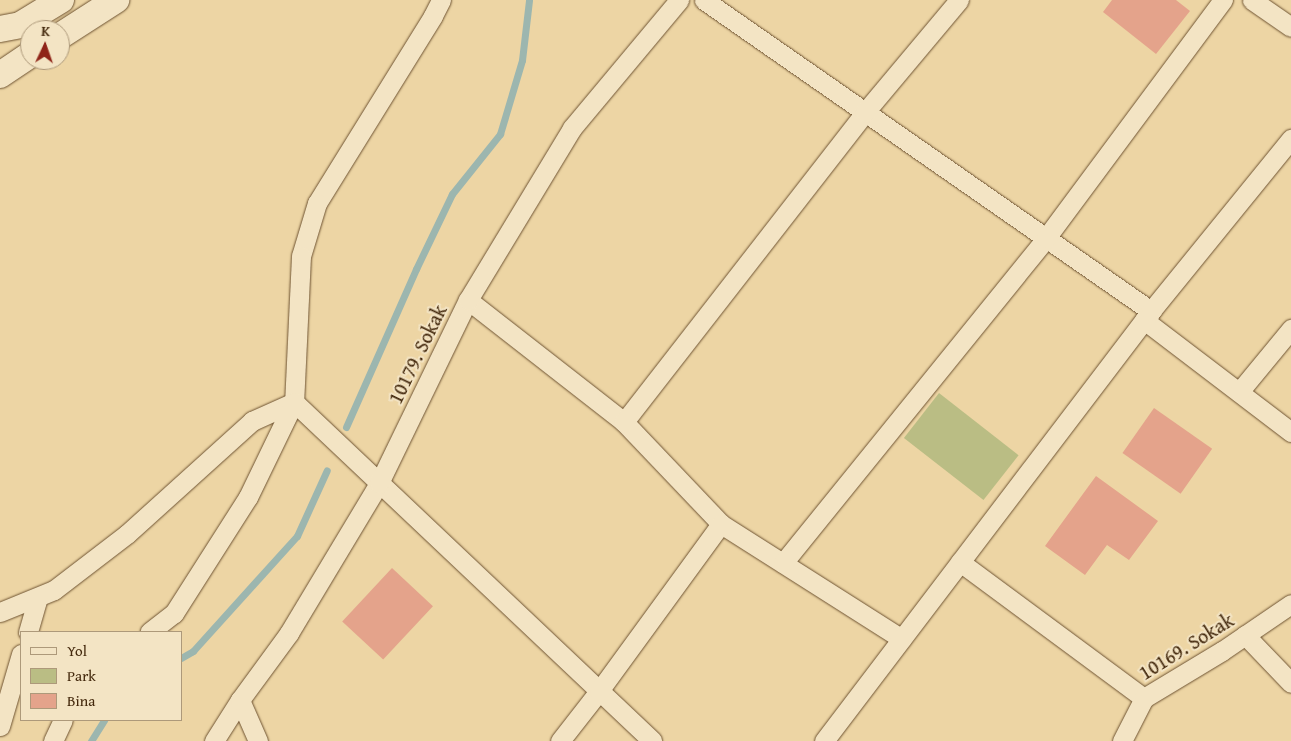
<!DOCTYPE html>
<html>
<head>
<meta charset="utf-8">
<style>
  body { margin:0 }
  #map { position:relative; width:1291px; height:741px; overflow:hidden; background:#edd5a4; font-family:"Gentium Book Plus",serif }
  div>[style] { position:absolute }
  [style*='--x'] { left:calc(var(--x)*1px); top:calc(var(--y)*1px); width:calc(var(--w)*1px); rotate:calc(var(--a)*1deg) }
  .green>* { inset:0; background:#babd84; transform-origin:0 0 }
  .stream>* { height:7px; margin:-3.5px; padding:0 3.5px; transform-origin:3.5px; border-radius:3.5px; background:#9cb6af }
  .building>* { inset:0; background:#e4a38b; transform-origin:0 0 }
  .roads { filter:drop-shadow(0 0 1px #6e5332) drop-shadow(0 0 1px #6e5332) }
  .minor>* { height:19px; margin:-9.5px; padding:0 9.5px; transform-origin:9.5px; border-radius:9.5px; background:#f3e4c4 }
  .secondary>* { height:26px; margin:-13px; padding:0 13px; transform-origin:13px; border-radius:13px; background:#f3e4c4 }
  span { translate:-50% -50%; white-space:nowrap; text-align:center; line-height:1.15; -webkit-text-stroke:4px #f3e4c4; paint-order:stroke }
  .street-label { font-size:20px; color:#43280c }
  .legend { position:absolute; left:20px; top:631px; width:162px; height:90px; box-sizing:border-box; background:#f3e4c4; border:1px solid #ad997a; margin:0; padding:6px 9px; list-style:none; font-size:15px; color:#43280c }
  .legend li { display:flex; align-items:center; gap:10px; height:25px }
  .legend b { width:25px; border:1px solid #ad997a }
  .north { position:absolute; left:20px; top:20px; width:50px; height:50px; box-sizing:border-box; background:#f3e4c4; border:1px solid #ad997a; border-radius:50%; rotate:3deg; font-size:14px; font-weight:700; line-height:20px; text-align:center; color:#43280c }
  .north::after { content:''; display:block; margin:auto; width:18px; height:22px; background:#8f2418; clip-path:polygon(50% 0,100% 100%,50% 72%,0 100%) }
</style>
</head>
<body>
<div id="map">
  <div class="green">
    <div style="left:939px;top:393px;width:101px;height:57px;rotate:38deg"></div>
  </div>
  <div class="stream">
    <div style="--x:346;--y:427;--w:173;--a:-66.1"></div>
    <div style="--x:416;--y:269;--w:83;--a:-64.4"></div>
    <div style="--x:452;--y:194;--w:77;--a:-51.3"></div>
    <div style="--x:500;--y:134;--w:77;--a:-73.4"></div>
    <div style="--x:522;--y:60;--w:60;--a:-83.3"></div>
    <div style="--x:181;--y:658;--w:14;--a:-30"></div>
    <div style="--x:193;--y:651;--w:155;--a:-47.9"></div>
    <div style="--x:297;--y:536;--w:72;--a:-65.6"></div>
    <div style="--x:91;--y:741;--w:25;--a:-58"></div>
  </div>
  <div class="building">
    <div style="clip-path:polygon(1112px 0,1176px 0,1190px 11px,1156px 54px,1103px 12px)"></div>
    <div style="left:1154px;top:408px;width:71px;height:55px;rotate:35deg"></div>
    <div style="clip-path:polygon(1096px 476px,1158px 521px,1129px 560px,1107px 545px,1085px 575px,1045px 546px)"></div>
    <div style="left:392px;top:568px;width:56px;height:73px;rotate:43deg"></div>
  </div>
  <div class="roads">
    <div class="minor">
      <div style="--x:441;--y:0;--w:18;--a:117"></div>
      <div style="--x:433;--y:16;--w:220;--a:121.8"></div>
      <div style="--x:317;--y:203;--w:55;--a:106.8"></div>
      <div style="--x:301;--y:256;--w:146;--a:92.7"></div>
      <div style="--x:294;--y:402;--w:493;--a:43.4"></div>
      <div style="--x:704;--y:0;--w:545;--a:34.83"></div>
      <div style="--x:1252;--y:0;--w:47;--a:34.7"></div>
      <div style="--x:468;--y:300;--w:198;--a:38"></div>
      <div style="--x:624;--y:422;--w:141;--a:46.4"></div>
      <div style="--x:721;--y:524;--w:214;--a:32.4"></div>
      <div style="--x:1144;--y:320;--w:185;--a:37.3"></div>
      <div style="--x:1239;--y:392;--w:82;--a:-50.5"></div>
      <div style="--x:624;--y:422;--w:393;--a:-52.1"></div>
      <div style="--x:865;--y:112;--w:146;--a:-50"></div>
      <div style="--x:960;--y:562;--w:229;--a:36.5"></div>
      <div style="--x:783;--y:563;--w:418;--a:-51"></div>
      <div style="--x:1046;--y:238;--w:297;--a:-53.4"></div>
      <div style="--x:0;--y:612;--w:58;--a:-22.2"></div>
      <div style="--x:54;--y:590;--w:92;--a:-37.5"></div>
      <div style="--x:127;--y:534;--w:169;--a:-42.1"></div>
      <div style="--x:252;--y:421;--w:46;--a:-24.3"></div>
      <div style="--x:294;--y:402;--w:106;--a:115.8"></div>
      <div style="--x:248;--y:497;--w:138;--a:122.5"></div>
      <div style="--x:174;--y:613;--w:31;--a:142"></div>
      <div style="--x:28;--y:632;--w:36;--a:-74"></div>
      <div style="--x:1245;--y:635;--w:66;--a:46.2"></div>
      <div style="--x:240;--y:700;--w:45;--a:66.3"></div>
      <div style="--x:0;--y:726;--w:75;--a:-73.7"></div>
      <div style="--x:53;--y:741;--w:23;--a:-65"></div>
      <div style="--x:214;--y:741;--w:49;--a:-57.6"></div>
      <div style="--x:240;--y:700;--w:83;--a:-53.8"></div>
      <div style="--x:289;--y:633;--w:175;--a:-59"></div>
      <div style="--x:379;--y:483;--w:203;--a:-64.1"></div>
      <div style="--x:468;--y:300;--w:201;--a:-58.8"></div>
      <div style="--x:572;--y:128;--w:167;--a:-50.1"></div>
      <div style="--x:560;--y:741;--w:63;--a:-52"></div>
      <div style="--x:599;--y:691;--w:207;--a:-53.9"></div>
      <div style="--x:824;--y:741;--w:540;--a:-52.75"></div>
      <div style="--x:1151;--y:311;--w:222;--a:-50.9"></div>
      <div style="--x:1122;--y:741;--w:48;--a:-62.9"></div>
      <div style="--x:1144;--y:698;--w:91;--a:-31.1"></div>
      <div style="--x:1222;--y:651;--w:83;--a:-34.3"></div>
    </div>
    <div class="secondary">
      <div style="--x:0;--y:29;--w:20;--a:-11"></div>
      <div style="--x:20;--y:25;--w:48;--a:-31.4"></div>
      <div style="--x:60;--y:36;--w:67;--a:-32.7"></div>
      <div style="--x:0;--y:75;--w:36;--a:-34"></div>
    </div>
  </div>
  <div class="street-label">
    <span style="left:417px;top:354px;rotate:-64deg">10179. Sokak</span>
    <span style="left:1186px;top:646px;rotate:-32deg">10169. Sokak</span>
  </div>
  <ul class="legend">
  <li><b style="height:6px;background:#f3e4c4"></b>Yol</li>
  <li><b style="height:14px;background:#babd84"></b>Park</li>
  <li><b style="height:14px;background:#e4a38b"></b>Bina</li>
  </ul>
  <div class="north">K</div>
</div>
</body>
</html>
